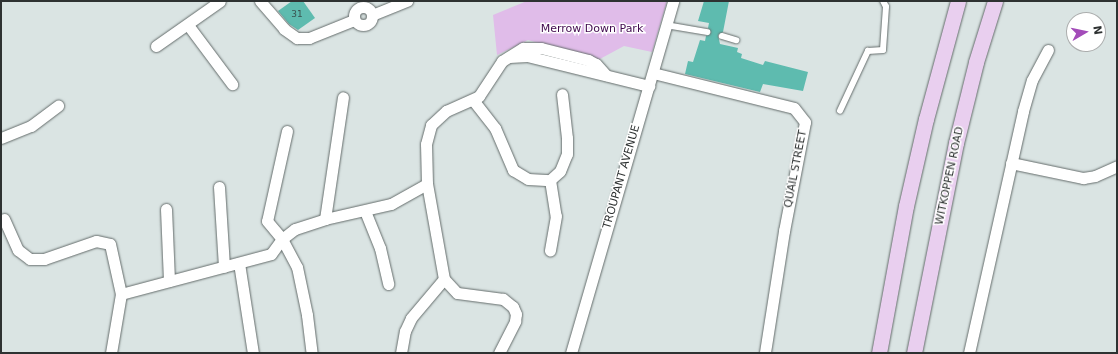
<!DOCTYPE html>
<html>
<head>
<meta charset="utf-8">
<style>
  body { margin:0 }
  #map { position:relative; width:1118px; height:354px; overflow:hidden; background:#dae4e3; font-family:"DejaVu Sans",sans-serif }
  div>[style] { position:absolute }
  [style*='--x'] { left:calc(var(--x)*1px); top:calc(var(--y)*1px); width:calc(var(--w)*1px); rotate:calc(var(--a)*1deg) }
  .green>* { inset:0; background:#e0bce9 }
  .building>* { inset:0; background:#5ebbaf }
  .roads { filter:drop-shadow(0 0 1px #646c6b) drop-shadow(0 0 1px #646c6b) }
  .service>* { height:5.5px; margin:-2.75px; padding:0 2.75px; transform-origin:2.75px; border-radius:2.75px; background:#fff }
  .minor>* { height:11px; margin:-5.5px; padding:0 5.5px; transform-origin:5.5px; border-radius:5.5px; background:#fff }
  .minor>.ring { margin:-5.5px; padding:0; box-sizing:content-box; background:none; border:11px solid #fff; border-radius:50% }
  .secondary>* { height:15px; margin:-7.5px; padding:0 7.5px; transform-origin:7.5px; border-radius:7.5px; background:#e9cfef }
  span { translate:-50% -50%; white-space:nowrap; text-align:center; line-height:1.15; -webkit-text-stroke:3px #fff; paint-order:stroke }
  .number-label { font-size:9px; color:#3a5451 }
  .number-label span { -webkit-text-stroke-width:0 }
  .park-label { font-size:11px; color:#410a4e }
  .street-label { font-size:11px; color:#2e3232 }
  .frame { position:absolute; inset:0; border:2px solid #2e3232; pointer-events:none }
  .north { position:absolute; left:1066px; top:12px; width:40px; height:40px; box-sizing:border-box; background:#fff; border:1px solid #abadad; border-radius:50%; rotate:81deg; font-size:11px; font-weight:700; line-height:16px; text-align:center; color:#2e3232 }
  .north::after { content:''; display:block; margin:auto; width:14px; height:18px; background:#a34cb9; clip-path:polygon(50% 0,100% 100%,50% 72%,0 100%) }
</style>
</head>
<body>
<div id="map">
  <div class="green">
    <div style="clip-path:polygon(527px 1px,667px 1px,652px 52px,624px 46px,598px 60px,528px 40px,497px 55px,493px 15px)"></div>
  </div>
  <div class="building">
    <div style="clip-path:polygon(292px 1px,303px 1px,315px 18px,298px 30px,289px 24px,278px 11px)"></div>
    <div style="clip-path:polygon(704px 1px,729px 1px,723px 32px,718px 35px,720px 44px,738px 48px,737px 52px,742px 54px,741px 58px,763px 65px,765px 61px,808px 72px,803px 91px,763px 84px,760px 92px,685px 74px,688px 61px,693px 62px,700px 40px,705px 41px,706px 36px,711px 33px,708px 28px,709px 23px,698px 21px)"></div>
  </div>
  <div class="roads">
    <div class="service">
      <div style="--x:666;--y:25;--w:42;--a:9.7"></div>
      <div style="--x:722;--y:36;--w:15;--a:16"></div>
      <div style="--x:840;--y:111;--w:66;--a:-65"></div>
      <div style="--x:868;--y:51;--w:15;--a:-4"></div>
      <div style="--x:883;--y:50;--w:43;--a:-86"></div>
      <div style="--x:886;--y:7;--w:7;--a:-117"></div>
    </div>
    <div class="minor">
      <div style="--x:260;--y:1;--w:37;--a:49"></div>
      <div style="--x:284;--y:29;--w:16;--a:35"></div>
      <div style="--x:297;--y:38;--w:12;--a:0"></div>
      <div style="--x:309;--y:38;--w:48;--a:-21.8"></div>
      <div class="ring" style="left:354px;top:7px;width:7px;height:7px"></div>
      <div style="--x:372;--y:15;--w:38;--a:-22"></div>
      <div style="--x:188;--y:25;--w:74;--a:53.3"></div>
      <div style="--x:156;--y:46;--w:78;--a:-35.1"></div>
      <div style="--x:509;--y:57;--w:18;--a:-3"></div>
      <div style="--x:527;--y:56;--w:126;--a:13.8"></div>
      <div style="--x:653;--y:73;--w:145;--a:13.9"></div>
      <div style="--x:794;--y:108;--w:18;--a:52"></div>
      <div style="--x:805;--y:122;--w:111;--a:100.9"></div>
      <div style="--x:784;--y:231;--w:123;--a:98.9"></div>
      <div style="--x:473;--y:100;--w:36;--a:52"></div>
      <div style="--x:495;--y:128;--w:46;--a:66.8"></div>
      <div style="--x:513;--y:170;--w:17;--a:31"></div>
      <div style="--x:528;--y:179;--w:22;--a:3"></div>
      <div style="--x:550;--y:180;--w:13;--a:-42"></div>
      <div style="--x:560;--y:171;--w:18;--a:-68"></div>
      <div style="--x:567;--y:154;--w:16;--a:-90"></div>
      <div style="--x:567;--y:138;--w:44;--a:-96.5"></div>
      <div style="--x:287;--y:131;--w:92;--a:102.5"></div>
      <div style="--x:267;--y:221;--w:23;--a:50"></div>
      <div style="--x:282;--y:239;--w:32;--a:62"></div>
      <div style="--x:297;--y:267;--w:49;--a:78.2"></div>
      <div style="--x:307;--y:315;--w:38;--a:83"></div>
      <div style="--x:1;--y:138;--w:32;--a:-22"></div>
      <div style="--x:31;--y:126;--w:34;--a:-37"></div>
      <div style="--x:1011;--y:163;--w:74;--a:11.8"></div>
      <div style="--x:1083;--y:178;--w:12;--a:-9"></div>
      <div style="--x:1095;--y:176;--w:24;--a:-24"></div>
      <div style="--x:550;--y:180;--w:36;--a:81"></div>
      <div style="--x:556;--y:216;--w:35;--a:100"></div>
      <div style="--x:219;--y:187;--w:80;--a:86.4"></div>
      <div style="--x:166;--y:209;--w:72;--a:87.6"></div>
      <div style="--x:365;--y:211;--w:40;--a:68"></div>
      <div style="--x:380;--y:248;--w:37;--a:77"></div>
      <div style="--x:4;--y:219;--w:34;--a:66"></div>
      <div style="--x:18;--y:250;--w:15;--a:37"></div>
      <div style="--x:30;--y:259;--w:14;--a:0"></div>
      <div style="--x:44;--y:259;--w:55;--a:-19.1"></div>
      <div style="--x:96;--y:241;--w:14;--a:12"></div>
      <div style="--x:110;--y:244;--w:51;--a:77.6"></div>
      <div style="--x:325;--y:219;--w:123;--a:-81.6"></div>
      <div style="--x:239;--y:263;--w:91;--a:81.2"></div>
      <div style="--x:111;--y:353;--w:60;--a:-80.4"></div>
      <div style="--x:121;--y:294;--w:155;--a:-14.9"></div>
      <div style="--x:271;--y:254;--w:19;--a:-54"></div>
      <div style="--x:282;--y:239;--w:16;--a:-38"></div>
      <div style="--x:295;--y:229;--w:32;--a:-18"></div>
      <div style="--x:325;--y:219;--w:68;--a:-12.8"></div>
      <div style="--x:391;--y:204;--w:41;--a:-29.1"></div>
      <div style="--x:401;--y:353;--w:22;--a:-80"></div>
      <div style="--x:405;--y:331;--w:14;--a:-65"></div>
      <div style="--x:411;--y:318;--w:51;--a:-49.8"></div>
      <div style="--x:499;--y:353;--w:36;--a:-63"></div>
      <div style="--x:515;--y:321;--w:7;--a:-82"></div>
      <div style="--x:516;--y:314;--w:8;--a:-113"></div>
      <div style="--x:513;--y:307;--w:13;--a:-141"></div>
      <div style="--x:503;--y:299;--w:46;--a:-172.6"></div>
      <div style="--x:457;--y:293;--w:19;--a:-133"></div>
      <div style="--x:444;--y:279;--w:97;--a:-100.1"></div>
      <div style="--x:427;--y:184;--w:40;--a:-91.4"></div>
      <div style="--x:426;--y:144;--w:20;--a:-75"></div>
      <div style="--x:431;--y:125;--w:21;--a:-43"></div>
      <div style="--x:446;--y:111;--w:36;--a:-24"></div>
      <div style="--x:479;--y:96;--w:42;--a:-56.7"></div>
      <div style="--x:502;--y:61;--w:25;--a:-32"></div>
      <div style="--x:523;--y:48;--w:18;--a:0"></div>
      <div style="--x:541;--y:48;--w:49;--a:14.3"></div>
      <div style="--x:588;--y:60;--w:9;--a:27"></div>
      <div style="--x:596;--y:64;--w:15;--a:48"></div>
      <div style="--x:571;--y:353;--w:366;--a:-73.8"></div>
      <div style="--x:969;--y:353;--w:248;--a:-77.4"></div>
      <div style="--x:1023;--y:111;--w:32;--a:-74"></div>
      <div style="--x:1032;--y:80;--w:34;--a:-62"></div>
    </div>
    <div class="secondary">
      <div style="--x:879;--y:353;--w:149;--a:-79.6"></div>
      <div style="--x:906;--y:206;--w:89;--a:-77.1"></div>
      <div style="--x:926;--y:119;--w:122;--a:-74.8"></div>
      <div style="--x:914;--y:353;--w:214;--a:-78.7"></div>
      <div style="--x:956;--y:143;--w:83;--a:-76.1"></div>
      <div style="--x:976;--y:62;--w:64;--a:-72.7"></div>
    </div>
  </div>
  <div class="number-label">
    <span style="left:297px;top:14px">31</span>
  </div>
  <div class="park-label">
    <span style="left:592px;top:29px">Merrow Down Park</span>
  </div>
  <div class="street-label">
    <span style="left:796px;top:169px;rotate:-79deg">QUAIL STREET</span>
    <span style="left:950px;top:176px;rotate:-78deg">WITKOPPEN ROAD</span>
    <span style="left:622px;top:177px;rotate:-74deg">TROUPANT AVENUE</span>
  </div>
  <div class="frame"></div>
  <div class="north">N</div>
</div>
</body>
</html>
